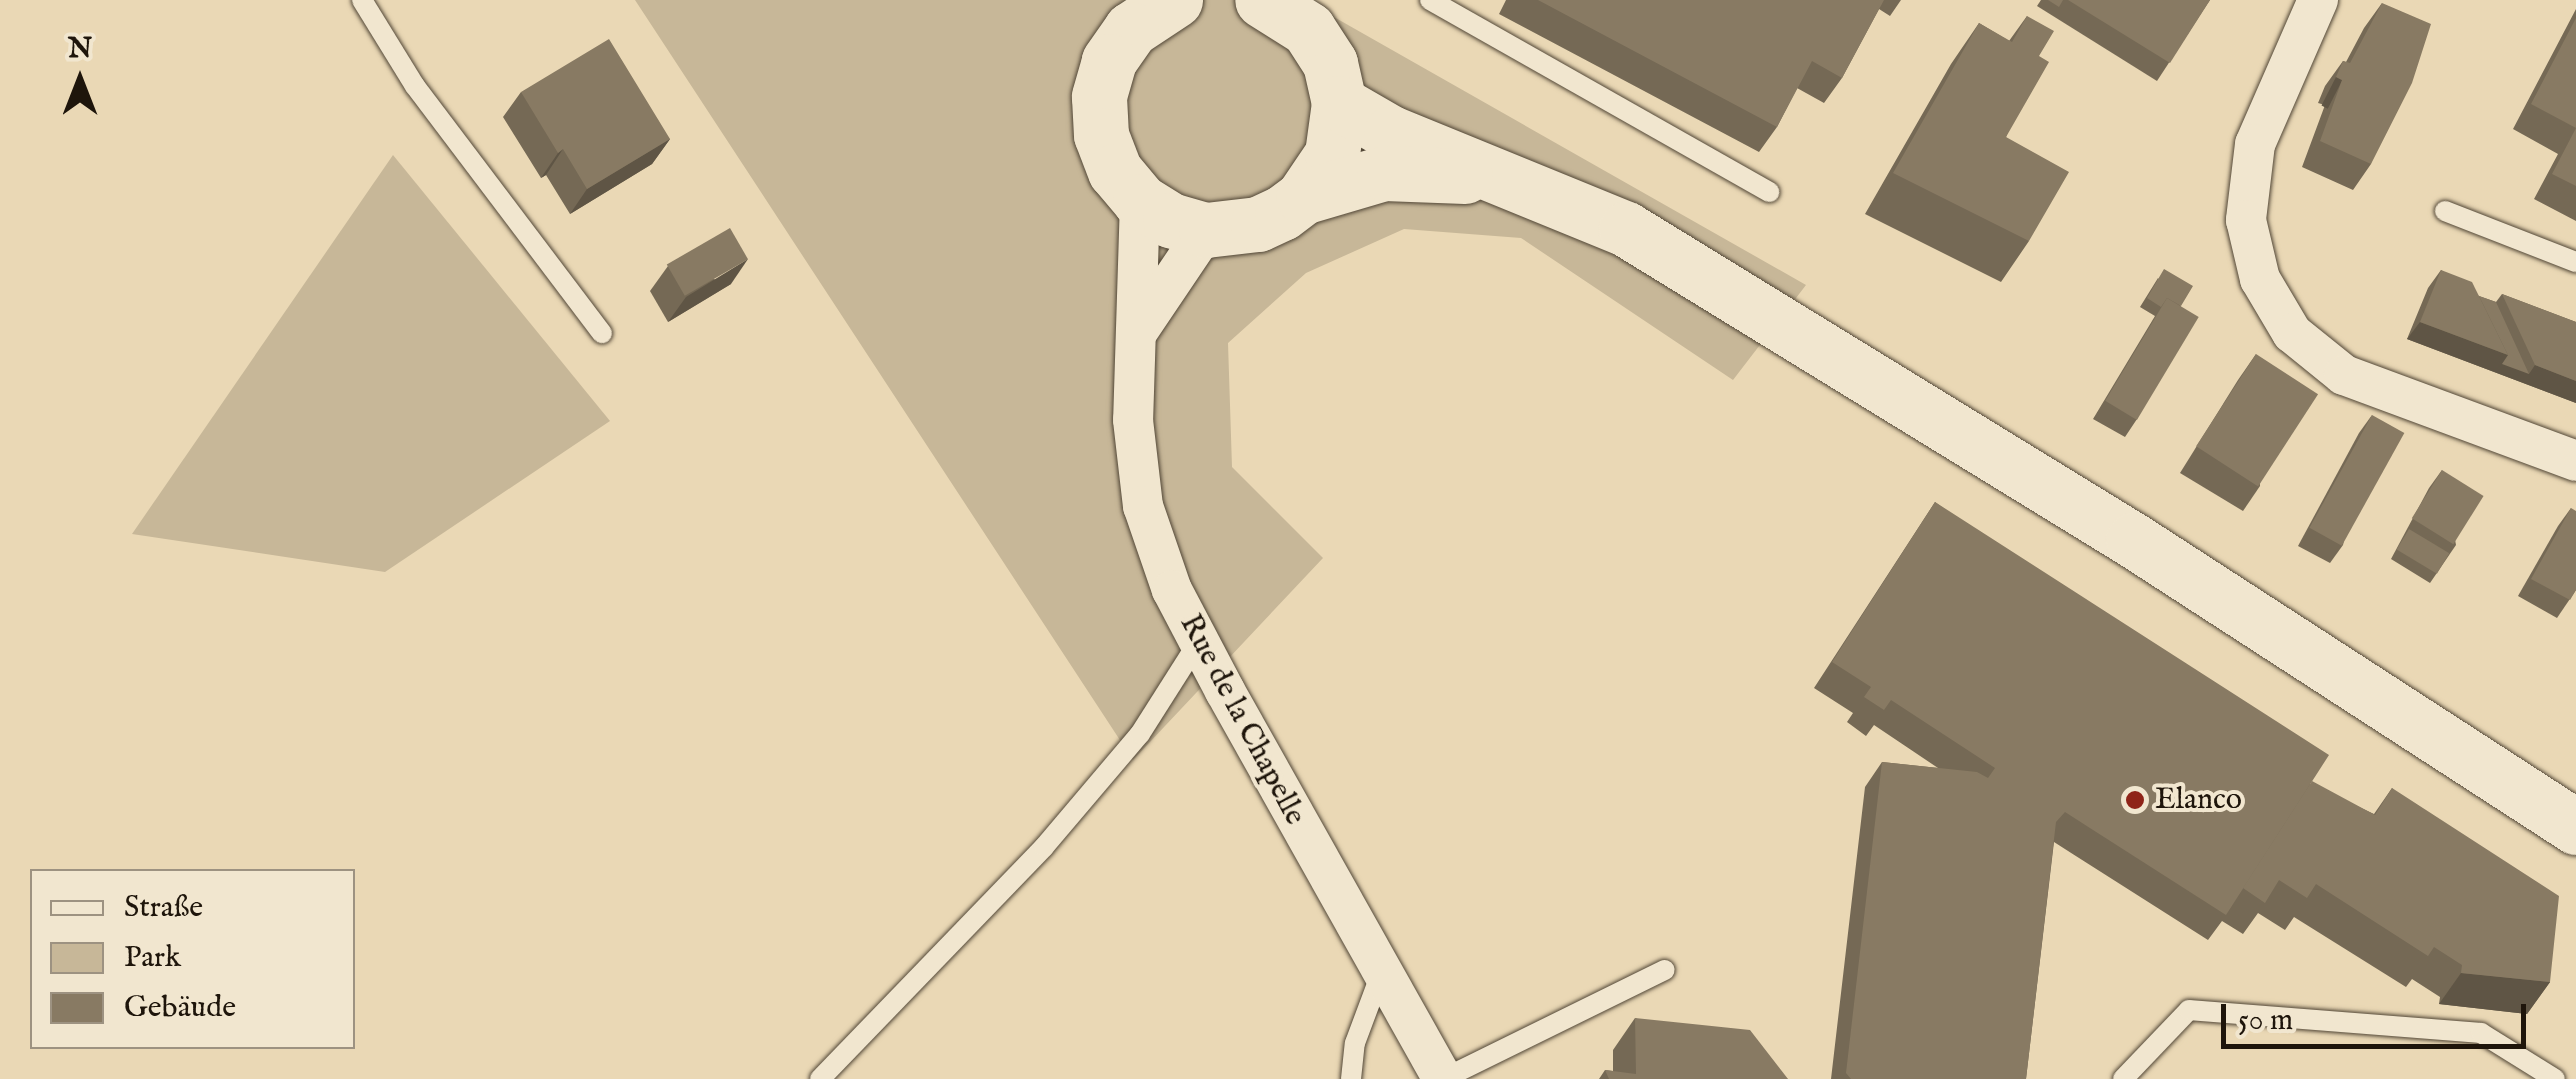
<!DOCTYPE html>
<html>
<head>
<meta charset="utf-8">
<style>
  body { margin:0 }
  #map { position:relative; width:2576px; height:1079px; overflow:hidden; background:#ead8b5; font-family:"IM FELL English",serif }
  div>[style] { position:absolute }
  [style*='--x'] { left:calc(var(--x)*1px); top:calc(var(--y)*1px); width:calc(var(--w)*1px); rotate:calc(var(--a)*1deg) }
  .green>* { inset:0; background:#c7b798 }
  .roads { filter:drop-shadow(0 0 2px #514636) drop-shadow(0 0 2px #514636) }
  .service>* { height:20px; margin:-10px; padding:0 10px; transform-origin:10px; border-radius:10px; background:#f1e6cf }
  .minor>* { height:40px; margin:-20px; padding:0 20px; transform-origin:20px; border-radius:20px; background:#f1e6cf }
  .secondary>* { height:55px; margin:-27.5px; padding:0 27.5px; transform-origin:27.5px; border-radius:27.5px; background:#f1e6cf }
  .wall>* { inset:0; background:#756955 }
  .shaded-wall>* { inset:0; background:#5f5545; transform-origin:0 0 }
  .building>* { inset:0; background:#887a63; transform-origin:0 0 }
  .dots>* { width:28px; height:28px; translate:-50% -50%; box-sizing:border-box; border:5px solid #f1e6cf; border-radius:50% }
  span { translate:-50% -50%; white-space:nowrap; text-align:center; line-height:1.15; -webkit-text-stroke:8px #f1e6cf; paint-order:stroke }
  .street-label { font-size:30px; color:#1e150b }
  .poi-label { font-size:30px; color:#1e150b }
  .left { translate:0 -50%; text-align:left }
  .legend { position:absolute; left:30px; top:869px; width:325px; height:180px; box-sizing:border-box; background:#f1e6cf; border:2px solid #9d9281; margin:0; padding:12px 18px; list-style:none; font-size:30px; color:#1e150b }
  .legend li { display:flex; align-items:center; gap:20px; height:50px }
  .legend b { width:50px; border:2px solid #9d9281 }
  .north { position:absolute; left:30px; top:30px; width:100px; height:100px; -webkit-text-stroke:8px #f1e6cf; paint-order:stroke; rotate:0deg; font-size:28px; font-weight:700; line-height:40px; text-align:center; color:#1e150b }
  .north::after { content:''; display:block; margin:auto; width:35px; height:45px; background:#1e150b; clip-path:polygon(50% 0,100% 100%,50% 72%,0 100%) }
  .scale { position:absolute; left:2221px; top:1004px; width:305px; height:45px; box-sizing:border-box; border:5px solid #1e150b; border-top:0; padding-left:12px; font-size:30px; line-height:35px; white-space:nowrap; color:#1e150b; -webkit-text-stroke:8px #f1e6cf; paint-order:stroke }
</style>
</head>
<body>
<div id="map">
  <div class="green">
    <div style="clip-path:polygon(635px 0,1304px 0,1806px 285px,1733px 380px,1521px 238px,1404px 229px,1306px 273px,1228px 343px,1232px 467px,1323px 558px,1133px 760px)"></div>
    <div style="clip-path:polygon(393px 155px,610px 421px,385px 572px,132px 534px)"></div>
  </div>
  <div class="roads">
    <div class="service">
      <div style="--x:362;--y:0;--w:101;--a:58.4"></div>
      <div style="--x:415;--y:86;--w:310;--a:52.9"></div>
      <div style="--x:1430;--y:0;--w:390;--a:29.5"></div>
      <div style="--x:2445;--y:211;--w:141;--a:21.3"></div>
      <div style="--x:820;--y:1079;--w:322;--a:-46"></div>
      <div style="--x:1044;--y:847;--w:148;--a:-49.7"></div>
      <div style="--x:1140;--y:734;--w:110;--a:-57.6"></div>
      <div style="--x:1351;--y:1079;--w:36;--a:-84"></div>
      <div style="--x:1355;--y:1043;--w:72;--a:-69.5"></div>
      <div style="--x:1443;--y:1079;--w:247;--a:-26.2"></div>
      <div style="--x:2123;--y:1079;--w:95;--a:-46.3"></div>
      <div style="--x:2189;--y:1010;--w:293;--a:4.5"></div>
      <div style="--x:2481;--y:1033;--w:87;--a:31.9"></div>
    </div>
    <div class="minor">
      <div style="--x:2318;--y:0;--w:157;--a:113.6"></div>
      <div style="--x:2255;--y:144;--w:77;--a:96.8"></div>
      <div style="--x:2246;--y:220;--w:61;--a:76.7"></div>
      <div style="--x:2260;--y:279;--w:63;--a:59.3"></div>
      <div style="--x:2292;--y:333;--w:67;--a:38.9"></div>
      <div style="--x:2344;--y:375;--w:247;--a:20.3"></div>
      <div style="--x:1140;--y:201;--w:219;--a:91.8"></div>
      <div style="--x:1133;--y:420;--w:87;--a:83.4"></div>
      <div style="--x:1143;--y:506;--w:89;--a:71"></div>
      <div style="--x:1172;--y:590;--w:114;--a:62.3"></div>
      <div style="--x:1225;--y:691;--w:445;--a:60.7"></div>
      <div style="--x:1138;--y:331;--w:122;--a:-56"></div>
    </div>
    <div class="secondary">
      <div style="--x:1175;--y:0;--w:53;--a:146.6"></div>
      <div style="--x:1131;--y:29;--w:39;--a:125"></div>
      <div style="--x:1109;--y:61;--w:37;--a:106"></div>
      <div style="--x:1099;--y:97;--w:38;--a:87"></div>
      <div style="--x:1101;--y:135;--w:39;--a:69"></div>
      <div style="--x:1115;--y:171;--w:39;--a:50"></div>
      <div style="--x:1140;--y:201;--w:36;--a:32"></div>
      <div style="--x:1170;--y:220;--w:37;--a:16"></div>
      <div style="--x:1206;--y:230;--w:52;--a:-6.6"></div>
      <div style="--x:1258;--y:224;--w:26;--a:-25"></div>
      <div style="--x:1282;--y:213;--w:26;--a:-37"></div>
      <div style="--x:1303;--y:197;--w:52;--a:-56"></div>
      <div style="--x:1332;--y:154;--w:51;--a:-82.2"></div>
      <div style="--x:1339;--y:103;--w:41;--a:-102.7"></div>
      <div style="--x:1330;--y:63;--w:40;--a:-122.9"></div>
      <div style="--x:1308;--y:29;--w:54;--a:-147.8"></div>
      <div style="--x:1339;--y:103;--w:60;--a:30"></div>
      <div style="--x:1391;--y:133;--w:254;--a:22.2"></div>
      <div style="--x:1626;--y:229;--w:595;--a:31.53"></div>
      <div style="--x:2133;--y:540;--w:528;--a:32.94"></div>
      <div style="--x:1303;--y:197;--w:84;--a:-16.5"></div>
      <div style="--x:1384;--y:173;--w:81;--a:2.1"></div>
    </div>
  </div>
  <div class="wall">
    <div style="clip-path:polygon(1506px 0,1901px 0,1890px 16px,1879px 9px,1842px 78px,1824px 103px,1797px 88px,1777px 127px,1759px 152px,1499px 14px)"></div>
    <div style="clip-path:polygon(2041px 0,2210px 0,2157px 81px,2037px 6px)"></div>
    <div style="clip-path:polygon(2382px 3px,2371px 164px,2353px 190px,2302px 167px,2325px 105px,2318px 103px,2325px 86px,2343px 61px,2346px 62px,2364px 28px)"></div>
    <div style="clip-path:polygon(2576px 9px,2576px 221px,2534px 199px,2558px 154px,2513px 129px)"></div>
    <div style="clip-path:polygon(2027px 16px,2039px 56px,2006px 137px,2029px 241px,2001px 282px,1865px 214px,1951px 64px,1979px 23px,2009px 41px)"></div>
    <div style="clip-path:polygon(521px 92px,670px 139px,652px 164px,570px 214px,546px 175px,541px 178px,503px 117px)"></div>
    <div style="clip-path:polygon(668px 266px,731px 284px,668px 322px,650px 291px)"></div>
    <div style="clip-path:polygon(2441px 270px,2479px 296px,2496px 302px,2502px 294px,2576px 322px,2576px 403px,2407px 339px,2428px 288px)"></div>
    <div style="clip-path:polygon(2158px 278px,2181px 306px,2137px 419px,2125px 437px,2093px 419px,2155px 316px,2140px 307px)"></div>
    <div style="clip-path:polygon(2256px 354px,2260px 486px,2243px 511px,2180px 473px,2238px 380px)"></div>
    <div style="clip-path:polygon(2372px 415px,2343px 545px,2330px 563px,2298px 546px,2359px 433px)"></div>
    <div style="clip-path:polygon(2442px 470px,2456px 545px,2430px 583px,2391px 559px,2429px 488px)"></div>
    <div style="clip-path:polygon(1935px 502px,2310px 784px,2374px 814px,2392px 788px,2550px 982px,2527px 1014px,2439px 1004px,2440px 997px,2412px 979px,2406px 987px,2294px 917px,2285px 930px,2258px 913px,2243px 934px,2222px 921px,2208px 940px,2054px 842px,2026px 1079px,1831px 1079px,1865px 787px,1882px 762px,1938px 768px,1874px 725px,1866px 736px,1847px 722px,1853px 713px,1814px 688px)"></div>
    <div style="clip-path:polygon(2571px 508px,2576px 590px,2557px 618px,2518px 596px,2558px 526px)"></div>
    <div style="clip-path:polygon(1635px 1018px,1788px 1079px,1599px 1079px,1605px 1070px,1613px 1071px,1613px 1050px)"></div>
  </div>
  <div class="shaded-wall">
    <div style="left:2336px;top:77px;width:7px;height:32px;rotate:27deg"></div>
    <div style="clip-path:polygon(670px 139px,652px 164px,570px 214px,587px 189px)"></div>
    <div style="clip-path:polygon(563px 149px,546px 175px,541px 178px,558px 153px)"></div>
    <div style="clip-path:polygon(748px 259px,731px 284px,668px 322px,686px 297px)"></div>
    <div style="clip-path:polygon(2420px 322px,2508px 355px,2529px 374px,2535px 365px,2576px 381px,2576px 403px,2407px 339px)"></div>
    <div style="clip-path:polygon(2461px 973px,2550px 982px,2527px 1014px,2439px 1004px)"></div>
  </div>
  <div class="building">
    <div style="clip-path:polygon(1538px 0,1884px 0,1842px 78px,1812px 61px,1777px 127px)"></div>
    <div style="clip-path:polygon(2048px 0,2063px 0,2059px 7px)"></div>
    <div style="clip-path:polygon(2068px 0,2210px 0,2170px 63px)"></div>
    <div style="clip-path:polygon(2382px 3px,2431px 24px,2412px 83px,2371px 164px,2320px 141px,2342px 80px,2336px 77px,2343px 61px,2350px 63px)"></div>
    <div style="clip-path:polygon(2027px 16px,2054px 31px,2039px 56px,2049px 62px,2006px 137px,2069px 172px,2029px 241px,1893px 173px,1979px 23px,2012px 42px)"></div>
    <div style="clip-path:polygon(2576px 18px,2576px 186px,2552px 174px,2576px 128px,2531px 104px)"></div>
    <div style="clip-path:polygon(609px 39px,670px 139px,587px 189px,563px 149px,558px 153px,521px 92px)"></div>
    <div style="left:730px;top:228px;width:36px;height:73px;rotate:60deg"></div>
    <div style="clip-path:polygon(2164px 269px,2193px 286px,2181px 306px,2167px 298px,2161px 307px,2147px 298px)"></div>
    <div style="clip-path:polygon(2441px 270px,2472px 282px,2508px 355px,2420px 322px)"></div>
    <div style="clip-path:polygon(2502px 294px,2576px 322px,2576px 381px,2535px 365px)"></div>
    <div style="clip-path:polygon(2479px 296px,2496px 302px,2529px 374px,2502px 364px,2508px 355px)"></div>
    <div style="left:2167px;top:298px;width:37px;height:120px;rotate:31deg"></div>
    <div style="left:2256px;top:354px;width:74px;height:110px;rotate:33deg"></div>
    <div style="left:2372px;top:415px;width:37px;height:129px;rotate:29deg"></div>
    <div style="left:2442px;top:470px;width:49px;height:57px;rotate:32deg"></div>
    <div style="clip-path:polygon(1935px 502px,2329px 755px,2226px 915px,2065px 812px,2056px 822px,2026px 1079px,1851px 1079px,1846px 1073px,1882px 762px,1977px 772px,1988px 778px,1995px 768px,1891px 700px,1884px 710px,1864px 697px,1871px 687px,1832px 662px)"></div>
    <div style="clip-path:polygon(2571px 508px,2576px 511px,2576px 590px,2570px 600px,2531px 579px)"></div>
    <div style="left:2409px;top:529px;width:47px;height:24px;rotate:31deg"></div>
    <div style="clip-path:polygon(2312px 781px,2375px 815px,2392px 788px,2559px 896px,2550px 982px,2461px 973px,2462px 965px,2434px 947px,2428px 956px,2316px 884px,2307px 898px,2279px 880px,2265px 903px,2243px 888px)"></div>
    <div style="clip-path:polygon(1635px 1018px,1750px 1030px,1788px 1079px,1609px 1079px,1605px 1070px,1636px 1074px)"></div>
  </div>
  <div class="dots">
    <div style="left:2135px;top:800px;background:#8f2418"></div>
  </div>
  <div class="street-label">
    <span style="left:1242px;top:720px;rotate:62deg">Rue de la Chapelle</span>
  </div>
  <div class="poi-label">
    <span class="left" style="left:2155px;top:800px">Elanco</span>
  </div>
  <ul class="legend">
  <li><b style="height:12px;background:#f1e6cf"></b>Straße</li>
  <li><b style="height:28px;background:#c7b798"></b>Park</li>
  <li><b style="height:28px;background:#887a63"></b>Gebäude</li>
  </ul>
  <div class="north">N</div>
  <div class="scale">50 m</div>
</div>
</body>
</html>
